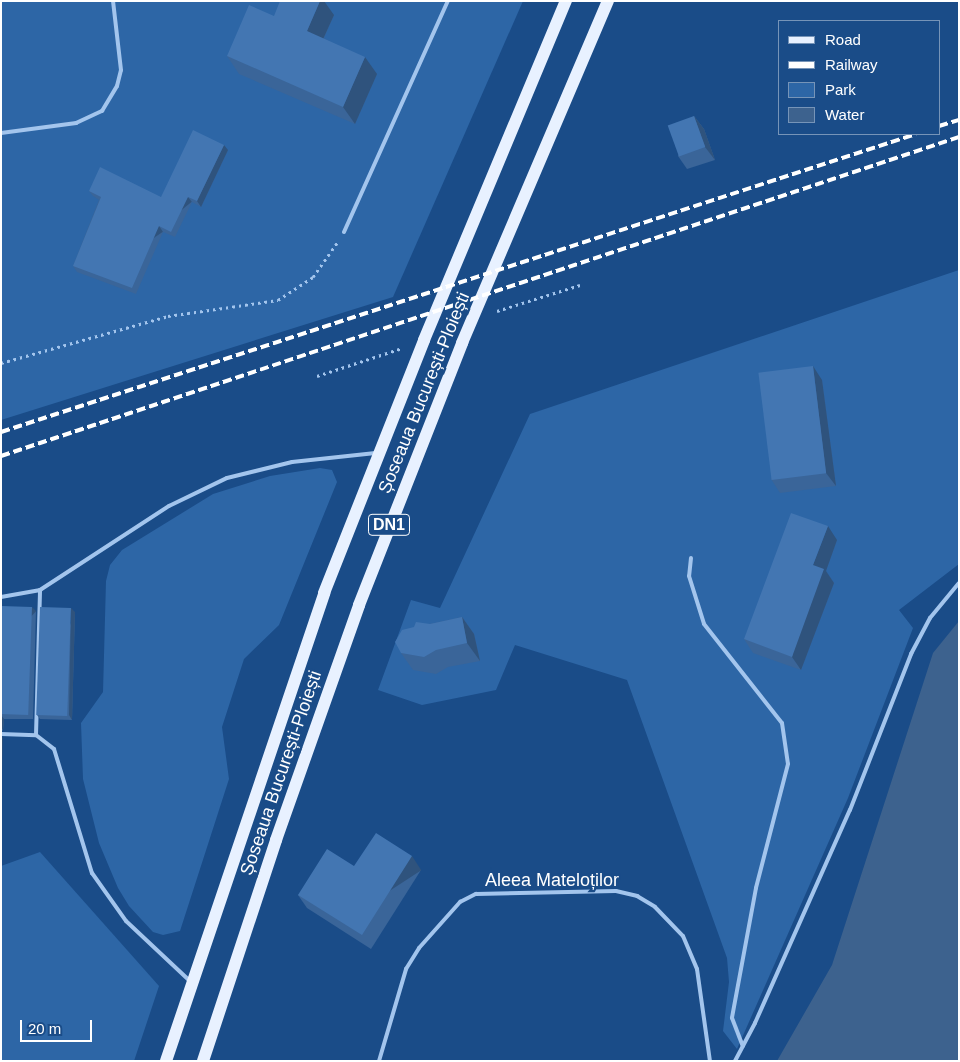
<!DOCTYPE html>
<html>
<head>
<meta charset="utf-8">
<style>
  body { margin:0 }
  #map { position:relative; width:960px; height:1062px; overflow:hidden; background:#1a4c88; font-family:Helvetica,sans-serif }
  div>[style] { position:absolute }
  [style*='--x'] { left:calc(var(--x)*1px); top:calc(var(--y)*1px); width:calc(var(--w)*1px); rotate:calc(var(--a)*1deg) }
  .green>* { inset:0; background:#2d66a6 }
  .water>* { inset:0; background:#3d628e }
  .path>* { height:3px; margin-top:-1.5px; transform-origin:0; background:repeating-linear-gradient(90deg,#a3c5ed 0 2.5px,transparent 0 6.5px) }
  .service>* { height:4px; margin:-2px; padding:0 2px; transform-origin:2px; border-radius:2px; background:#a3c5ed }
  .primary>* { height:12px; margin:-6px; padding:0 6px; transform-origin:6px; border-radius:6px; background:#e8f1ff }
  .rail>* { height:4px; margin-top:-2px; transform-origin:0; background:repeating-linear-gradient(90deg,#fff 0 9px,transparent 0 13px) }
  .wall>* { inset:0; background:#3a6599 }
  .shaded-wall>* { inset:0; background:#2f537d; transform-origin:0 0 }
  .building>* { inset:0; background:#4376b2; transform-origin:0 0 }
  span { translate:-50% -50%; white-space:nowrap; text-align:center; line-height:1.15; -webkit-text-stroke:4.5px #1a4c88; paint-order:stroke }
  .shield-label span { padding:1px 4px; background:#1a4c88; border:1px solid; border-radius:4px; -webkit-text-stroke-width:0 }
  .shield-label { font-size:16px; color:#fff; font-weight:700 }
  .street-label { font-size:18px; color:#fff }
  .frame { position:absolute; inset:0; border:2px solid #fff; pointer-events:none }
  .legend { position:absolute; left:778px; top:20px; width:162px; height:115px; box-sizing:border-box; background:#1a4c88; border:1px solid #7694b8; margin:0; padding:6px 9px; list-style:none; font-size:15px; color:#fff }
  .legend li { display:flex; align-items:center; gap:10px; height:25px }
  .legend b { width:25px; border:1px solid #7694b8 }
  .scale { position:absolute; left:20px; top:1020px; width:72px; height:22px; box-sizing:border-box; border:2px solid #fff; border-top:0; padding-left:6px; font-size:15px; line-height:18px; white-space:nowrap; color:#fff; -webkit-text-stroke:4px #1a4c88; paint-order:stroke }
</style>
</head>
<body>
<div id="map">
  <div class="green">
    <div style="clip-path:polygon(1px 1px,523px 1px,393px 297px,1px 420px)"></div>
    <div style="clip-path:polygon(959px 270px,959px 564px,899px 610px,913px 628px,848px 798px,737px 1049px,723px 1031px,729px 982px,727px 958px,627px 680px,515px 645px,496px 690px,422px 705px,378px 690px,411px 600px,440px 608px,530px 414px)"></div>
    <div style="clip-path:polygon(320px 468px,332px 470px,337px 482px,279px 625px,244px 659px,222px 727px,229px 779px,180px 931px,163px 935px,153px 932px,129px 906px,118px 888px,99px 843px,83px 779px,81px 723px,103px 692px,106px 581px,110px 565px,122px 550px,213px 494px,270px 476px)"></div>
    <div style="clip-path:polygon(40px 852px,159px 986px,134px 1061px,1px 1061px,1px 866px)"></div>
  </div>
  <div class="water">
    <div style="clip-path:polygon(959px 621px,959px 1061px,777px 1061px,832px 965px,933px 653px)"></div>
  </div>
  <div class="path">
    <div style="--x:497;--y:311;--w:87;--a:-17.4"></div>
    <div style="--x:1;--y:363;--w:173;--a:-15.7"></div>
    <div style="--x:168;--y:316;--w:111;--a:-8.3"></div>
    <div style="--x:278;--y:300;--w:42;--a:-33.3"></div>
    <div style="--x:313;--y:277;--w:42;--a:-54.8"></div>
    <div style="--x:317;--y:376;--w:89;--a:-18.2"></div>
  </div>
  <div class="service">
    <div style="--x:1;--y:133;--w:76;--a:-7.6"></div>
    <div style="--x:76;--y:123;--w:29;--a:-25"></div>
    <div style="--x:102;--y:111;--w:29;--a:-59"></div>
    <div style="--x:117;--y:86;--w:16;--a:-76"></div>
    <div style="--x:121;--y:70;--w:69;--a:-96.6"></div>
    <div style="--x:344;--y:232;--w:253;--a:-65.8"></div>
    <div style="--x:691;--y:558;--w:18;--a:96"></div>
    <div style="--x:689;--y:576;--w:50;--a:72.6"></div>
    <div style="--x:704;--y:624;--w:126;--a:51.8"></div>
    <div style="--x:782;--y:723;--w:41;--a:81.7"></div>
    <div style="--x:788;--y:764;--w:128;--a:104.5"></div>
    <div style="--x:756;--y:888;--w:132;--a:100.5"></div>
    <div style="--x:732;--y:1018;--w:30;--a:69"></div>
    <div style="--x:1;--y:597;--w:40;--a:-10"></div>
    <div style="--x:40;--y:590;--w:154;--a:-33.1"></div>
    <div style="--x:169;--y:506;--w:64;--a:-25.8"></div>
    <div style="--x:227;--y:478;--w:67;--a:-13.8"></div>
    <div style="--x:292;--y:462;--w:84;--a:-6.1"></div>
    <div style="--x:1;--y:734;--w:35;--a:2"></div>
    <div style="--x:36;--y:735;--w:23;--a:38"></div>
    <div style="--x:54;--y:749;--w:130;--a:73"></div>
    <div style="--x:92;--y:873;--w:59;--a:54.7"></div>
    <div style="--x:126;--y:921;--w:88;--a:43.2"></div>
    <div style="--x:36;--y:735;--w:145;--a:-88.4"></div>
    <div style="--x:379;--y:1061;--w:96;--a:-73.6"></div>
    <div style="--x:406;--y:969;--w:25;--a:-58"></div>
    <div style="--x:419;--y:948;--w:62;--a:-48.3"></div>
    <div style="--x:460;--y:902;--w:18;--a:-27"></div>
    <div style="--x:476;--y:894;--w:140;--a:-1.2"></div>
    <div style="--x:616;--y:891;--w:22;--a:13"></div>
    <div style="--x:637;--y:896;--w:21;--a:31"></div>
    <div style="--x:655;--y:907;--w:40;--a:46"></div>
    <div style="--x:683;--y:936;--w:36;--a:67"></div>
    <div style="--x:697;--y:969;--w:93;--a:82"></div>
    <div style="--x:735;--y:1061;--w:43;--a:-62.2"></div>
    <div style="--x:755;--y:1023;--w:233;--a:-66"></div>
    <div style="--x:850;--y:810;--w:168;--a:-68.6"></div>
    <div style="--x:911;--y:654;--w:41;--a:-62.2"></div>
    <div style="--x:930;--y:618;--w:45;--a:-50.4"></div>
  </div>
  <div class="primary">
    <div style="--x:166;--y:1061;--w:494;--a:-71.3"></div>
    <div style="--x:324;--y:593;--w:272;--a:-68.4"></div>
    <div style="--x:424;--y:340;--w:368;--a:-67.3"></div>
    <div style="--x:203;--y:1061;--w:233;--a:-71.7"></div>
    <div style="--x:276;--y:840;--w:249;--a:-70.5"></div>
    <div style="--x:359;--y:605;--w:282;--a:-68.5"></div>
    <div style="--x:462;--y:343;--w:372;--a:-66.9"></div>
  </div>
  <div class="rail">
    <div style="--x:939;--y:126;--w:21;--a:-17"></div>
    <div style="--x:1;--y:432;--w:962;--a:-18.04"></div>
    <div style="--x:1;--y:456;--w:1010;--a:-18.42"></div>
  </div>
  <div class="wall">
    <div style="clip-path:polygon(334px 15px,324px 38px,377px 74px,355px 124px,239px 74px,227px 56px,274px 16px)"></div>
    <div style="clip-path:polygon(694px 116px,704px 129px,715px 160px,687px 169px,678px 156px)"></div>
    <div style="clip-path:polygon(228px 150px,201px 207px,192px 202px,175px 237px,163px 232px,136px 294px,77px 272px,73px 266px,99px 200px,93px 196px,89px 191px,161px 197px)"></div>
    <div style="clip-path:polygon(822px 380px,836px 486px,780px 493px,771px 479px)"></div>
    <div style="clip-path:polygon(837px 540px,826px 571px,834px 583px,801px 670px,753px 653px,744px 639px)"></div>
    <div style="clip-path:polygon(1px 606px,36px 611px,33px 719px,4px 719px,3px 730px,1px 732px)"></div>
    <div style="clip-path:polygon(75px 612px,72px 720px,40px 719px,37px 715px)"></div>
    <div style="clip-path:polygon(462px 617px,474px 634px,480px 661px,448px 667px,436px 674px,413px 670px,401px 653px,430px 624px)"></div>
    <div style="clip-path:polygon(354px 866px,421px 870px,371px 949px,307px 908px,298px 895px)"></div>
  </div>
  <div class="shaded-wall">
    <div style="clip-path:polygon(320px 1px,324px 1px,334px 15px,319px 48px,307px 31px)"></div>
    <div style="clip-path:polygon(365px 57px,377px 74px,355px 124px,343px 107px)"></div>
    <div style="clip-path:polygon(694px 116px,704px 129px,715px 160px,705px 147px)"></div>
    <div style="clip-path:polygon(224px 145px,228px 150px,201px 207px,197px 201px)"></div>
    <div style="left:188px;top:197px;width:6px;height:39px;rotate:51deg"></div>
    <div style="left:159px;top:226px;width:7px;height:68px;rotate:56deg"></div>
    <div style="clip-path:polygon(813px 366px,822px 380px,836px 486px,826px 473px)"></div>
    <div style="clip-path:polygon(828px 526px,837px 540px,826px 571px,834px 583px,801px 670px,792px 657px,813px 565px)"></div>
    <div style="left:32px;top:607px;width:6px;height:108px;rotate:45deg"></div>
    <div style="clip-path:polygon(71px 608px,75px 612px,72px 720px,69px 715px)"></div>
    <div style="clip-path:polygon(462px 617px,474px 634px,480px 661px,467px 643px)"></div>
    <div style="clip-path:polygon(1px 715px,4px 719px,3px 730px,1px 727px)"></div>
    <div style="clip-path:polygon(1px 735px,3px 738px,1px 809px)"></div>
    <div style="left:412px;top:856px;width:17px;height:93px;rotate:57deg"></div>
  </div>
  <div class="building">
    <div style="clip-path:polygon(280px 1px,320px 1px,307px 31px,365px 57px,343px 107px,227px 56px,249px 5px,274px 16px)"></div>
    <div style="left:694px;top:116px;width:33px;height:28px;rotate:70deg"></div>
    <div style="clip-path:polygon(193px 130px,224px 145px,197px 201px,188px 197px,171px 232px,159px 226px,132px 288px,73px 266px,101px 197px,89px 191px,100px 167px,161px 197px)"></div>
    <div style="left:813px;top:366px;width:108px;height:55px;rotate:83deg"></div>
    <div style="clip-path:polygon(791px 513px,828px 526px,813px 565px,824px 569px,792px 657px,744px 639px)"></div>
    <div style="left:1px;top:606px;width:31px;height:108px;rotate:2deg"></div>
    <div style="left:40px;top:607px;width:31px;height:108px;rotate:2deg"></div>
    <div style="clip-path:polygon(462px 617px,467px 643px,436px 650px,424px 657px,401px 653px,395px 642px,402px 630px,414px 627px,416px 622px,430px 624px)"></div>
    <div style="clip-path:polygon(376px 833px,412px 856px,362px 935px,298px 895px,327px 849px,354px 866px)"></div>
  </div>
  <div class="shield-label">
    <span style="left:389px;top:525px">DN1</span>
  </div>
  <div class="street-label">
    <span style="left:424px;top:393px;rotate:-68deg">Șoseaua București-Ploiești</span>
    <span style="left:281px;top:773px;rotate:-71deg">Șoseaua București-Ploiești</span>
    <span style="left:552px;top:880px">Aleea Mateloților</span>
  </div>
  <div class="frame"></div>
  <ul class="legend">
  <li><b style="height:6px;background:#e8f1ff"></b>Road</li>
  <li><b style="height:6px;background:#fff"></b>Railway</li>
  <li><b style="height:14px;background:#2d66a6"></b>Park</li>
  <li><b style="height:14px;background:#3d628e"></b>Water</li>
  </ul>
  <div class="scale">20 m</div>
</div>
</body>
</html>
